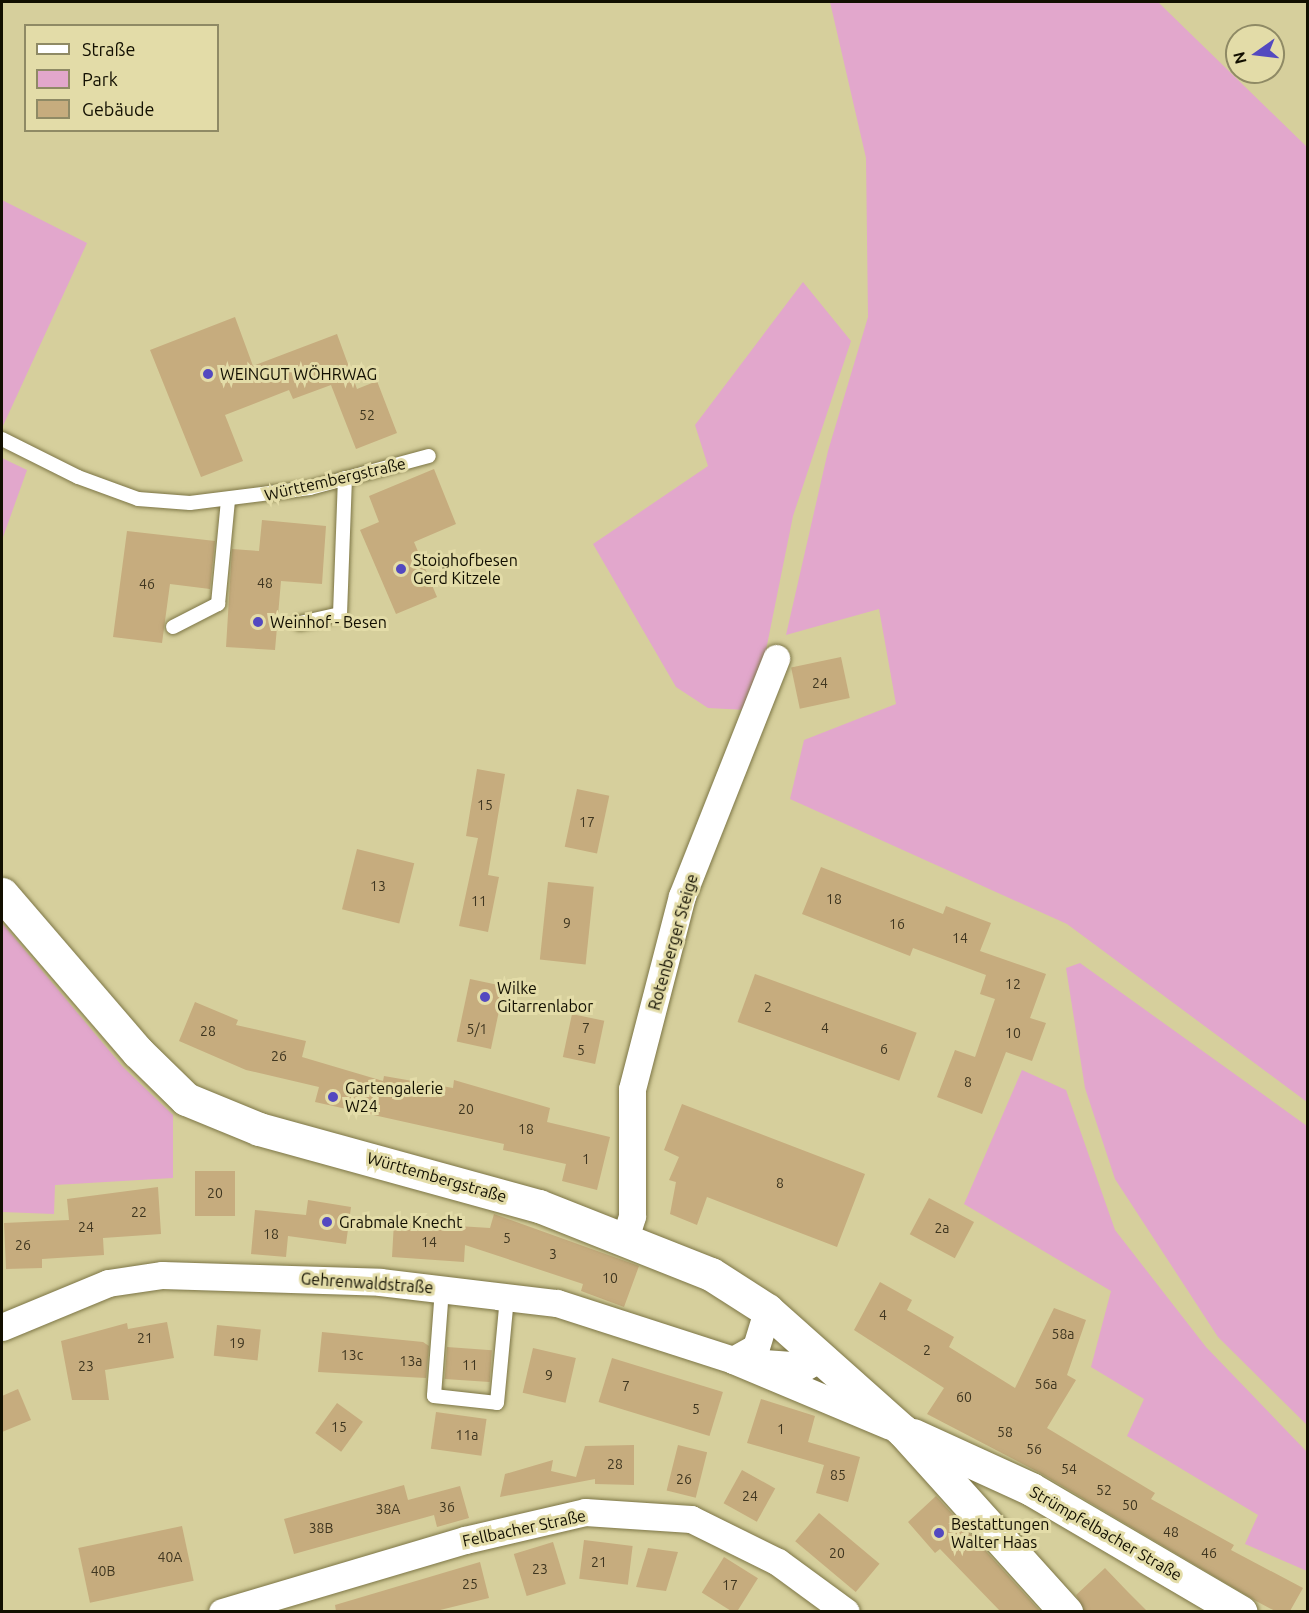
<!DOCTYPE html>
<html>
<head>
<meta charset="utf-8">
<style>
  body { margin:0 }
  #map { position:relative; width:1309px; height:1613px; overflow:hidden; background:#d6cf9c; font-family:Ubuntu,sans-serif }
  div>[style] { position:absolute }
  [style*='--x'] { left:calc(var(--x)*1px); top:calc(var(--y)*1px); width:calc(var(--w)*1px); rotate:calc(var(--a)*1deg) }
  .green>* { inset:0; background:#e2a7cc }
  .building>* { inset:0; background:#c6ac7e; transform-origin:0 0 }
  .roads { filter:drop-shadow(0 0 2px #7c7545) drop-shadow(0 0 2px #7c7545) }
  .service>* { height:14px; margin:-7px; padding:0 7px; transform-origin:7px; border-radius:7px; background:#fff }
  .minor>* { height:27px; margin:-13.5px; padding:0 13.5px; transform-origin:13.5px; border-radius:13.5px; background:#fff }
  .tertiary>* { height:33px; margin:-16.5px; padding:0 16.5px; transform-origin:16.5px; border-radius:16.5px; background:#fff }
  .dots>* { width:16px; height:16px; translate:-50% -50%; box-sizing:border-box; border:3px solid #e3dca8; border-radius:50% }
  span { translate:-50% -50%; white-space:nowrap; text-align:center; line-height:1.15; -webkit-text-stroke:6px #e3dca8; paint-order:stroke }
  .number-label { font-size:14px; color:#3f3620 }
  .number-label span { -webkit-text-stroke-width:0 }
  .poi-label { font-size:16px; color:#120f00 }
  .left { translate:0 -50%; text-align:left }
  .street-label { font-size:16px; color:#120f00 }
  .frame { position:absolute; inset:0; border:3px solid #120f00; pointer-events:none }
  .legend { position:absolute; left:24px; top:24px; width:195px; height:108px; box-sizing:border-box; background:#e3dca8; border:2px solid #8f8a65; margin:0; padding:8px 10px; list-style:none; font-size:18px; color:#120f00 }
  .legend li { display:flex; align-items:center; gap:12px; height:30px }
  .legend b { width:30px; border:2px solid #8f8a65 }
  .north { position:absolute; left:1225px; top:24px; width:60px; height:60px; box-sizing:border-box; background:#e3dca8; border:2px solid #8f8a65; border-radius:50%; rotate:256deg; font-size:16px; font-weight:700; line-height:24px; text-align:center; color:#120f00 }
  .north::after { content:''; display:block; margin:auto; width:21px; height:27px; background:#5349c0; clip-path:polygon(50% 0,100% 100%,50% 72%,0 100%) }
</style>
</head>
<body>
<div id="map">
  <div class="green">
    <div style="clip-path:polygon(830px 2px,1158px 2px,1307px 147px,1307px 1102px,1067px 924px,790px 799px,804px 740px,896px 704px,879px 609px,786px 635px,828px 451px,868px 317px,866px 158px)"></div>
    <div style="clip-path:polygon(2px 200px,87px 243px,2px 428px)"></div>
    <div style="clip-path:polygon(803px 282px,851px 341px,793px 516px,763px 665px,746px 710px,708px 708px,676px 687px,593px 544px,708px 466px,695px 425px)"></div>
    <div style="clip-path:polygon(2px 458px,27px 470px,2px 540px)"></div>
    <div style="clip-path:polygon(2px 923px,123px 1067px,173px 1115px,173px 1178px,55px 1185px,54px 1214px,2px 1212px)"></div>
    <div style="clip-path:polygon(1080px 963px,1307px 1126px,1307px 1425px,1218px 1337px,1115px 1179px,1085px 1088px,1066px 968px)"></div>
    <div style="clip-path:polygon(1022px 1070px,1066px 1090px,1115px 1230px,1206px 1347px,1307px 1452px,1307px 1571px,1245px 1544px,1258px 1515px,1127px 1436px,1144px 1399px,1091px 1367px,1111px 1291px,964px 1204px)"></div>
  </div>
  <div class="building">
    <div style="clip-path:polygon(235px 317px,253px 366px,337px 334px,357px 389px,377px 381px,397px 433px,356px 449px,331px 385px,293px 399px,289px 390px,225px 415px,243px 461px,201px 477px,150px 350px)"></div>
    <div style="clip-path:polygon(434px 469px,456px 524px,414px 542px,437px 597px,396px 614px,360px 530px,379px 522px,369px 496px)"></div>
    <div style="clip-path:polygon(262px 520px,326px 526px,322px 584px,281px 581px,275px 650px,226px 647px,232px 549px,259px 551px)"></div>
    <div style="clip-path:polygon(127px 531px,215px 541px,210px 589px,170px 584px,162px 643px,113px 637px)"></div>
    <div style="left:841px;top:657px;width:42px;height:51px;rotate:78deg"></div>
    <div style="clip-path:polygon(477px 769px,505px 774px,488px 875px,499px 877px,488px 932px,459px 926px,478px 838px,466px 836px)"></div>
    <div style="left:577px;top:789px;width:33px;height:59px;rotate:12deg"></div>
    <div style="left:357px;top:849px;width:59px;height:62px;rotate:14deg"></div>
    <div style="clip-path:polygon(821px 867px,943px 914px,946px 906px,991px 923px,980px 951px,1046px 974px,1030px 1018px,1046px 1023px,1032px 1061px,1006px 1052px,982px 1114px,937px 1097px,955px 1050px,975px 1057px,995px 999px,980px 994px,986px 975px,913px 948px,910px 956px,802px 914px)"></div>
    <div style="left:548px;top:882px;width:46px;height:78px;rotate:6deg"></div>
    <div style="left:755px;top:974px;width:172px;height:51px;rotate:20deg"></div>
    <div style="left:470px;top:979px;width:35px;height:64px;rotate:12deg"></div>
    <div style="clip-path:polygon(195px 1002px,238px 1020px,236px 1025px,306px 1041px,302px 1057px,383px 1081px,384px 1076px,453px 1088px,454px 1080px,550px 1108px,547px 1122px,610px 1137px,597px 1190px,562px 1181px,566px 1164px,503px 1150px,504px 1144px,315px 1102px,319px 1087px,246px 1070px,179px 1041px)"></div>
    <div style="left:572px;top:1014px;width:33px;height:44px;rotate:12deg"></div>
    <div style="clip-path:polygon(682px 1104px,865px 1174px,837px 1247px,707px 1197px,697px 1225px,670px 1214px,676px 1182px,669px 1180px,679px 1157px,664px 1150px)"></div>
    <div style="left:195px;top:1171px;width:40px;height:45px"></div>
    <div style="clip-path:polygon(158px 1187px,161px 1234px,103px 1238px,104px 1255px,42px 1259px,42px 1268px,6px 1269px,4px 1223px,69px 1220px,67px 1199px)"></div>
    <div style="left:929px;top:1198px;width:51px;height:41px;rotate:28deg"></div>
    <div style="clip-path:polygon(308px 1200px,351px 1207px,346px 1244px,288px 1236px,286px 1257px,251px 1254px,255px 1210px,306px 1215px)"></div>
    <div style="clip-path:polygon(494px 1214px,639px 1266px,624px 1307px,581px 1291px,583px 1284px,465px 1245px,464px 1262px,392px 1257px,394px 1222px,490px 1228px)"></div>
    <div style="clip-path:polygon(880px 1282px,912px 1300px,907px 1310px,954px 1337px,949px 1347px,1015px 1388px,1054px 1308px,1086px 1320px,1067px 1375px,1076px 1380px,1047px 1428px,1155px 1493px,1151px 1499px,1234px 1545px,1231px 1550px,1303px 1588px,1290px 1611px,1275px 1611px,1256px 1601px,1040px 1473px,927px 1414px,944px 1388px,854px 1330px)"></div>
    <div style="clip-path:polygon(167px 1322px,174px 1358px,105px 1370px,109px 1400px,72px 1400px,61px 1341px,127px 1323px,128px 1329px)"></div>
    <div style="left:217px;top:1325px;width:44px;height:31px;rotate:6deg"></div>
    <div style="clip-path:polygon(322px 1332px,423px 1342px,429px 1346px,426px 1378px,318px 1372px)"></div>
    <div style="left:447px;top:1347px;width:45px;height:32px;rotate:4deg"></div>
    <div style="left:533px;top:1348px;width:44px;height:46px;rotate:13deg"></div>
    <div style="left:612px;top:1358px;width:116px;height:46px;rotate:17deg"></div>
    <div style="clip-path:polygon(18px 1389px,31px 1420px,2px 1432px,2px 1396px)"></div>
    <div style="clip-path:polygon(761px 1399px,815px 1416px,808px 1442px,860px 1457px,848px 1502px,816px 1493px,824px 1465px,747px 1443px)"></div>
    <div style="left:337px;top:1403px;width:32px;height:37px;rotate:36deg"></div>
    <div style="left:436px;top:1412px;width:51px;height:37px;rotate:8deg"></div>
    <div style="clip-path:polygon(634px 1445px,634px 1485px,595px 1484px,595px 1479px,500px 1497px,505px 1474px,553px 1460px,551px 1471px,576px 1477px,585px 1446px)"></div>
    <div style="left:678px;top:1445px;width:30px;height:47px;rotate:14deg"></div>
    <div style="left:742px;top:1470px;width:38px;height:38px;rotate:29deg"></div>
    <div style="clip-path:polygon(404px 1485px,408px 1500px,460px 1486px,469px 1518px,437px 1527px,434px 1515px,294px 1554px,284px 1519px)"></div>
    <div style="clip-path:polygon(936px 1496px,1040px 1611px,1000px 1611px,940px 1549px,935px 1553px,908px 1522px)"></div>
    <div style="left:819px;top:1513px;width:79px;height:37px;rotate:40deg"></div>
    <div style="left:182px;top:1526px;width:56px;height:106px;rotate:78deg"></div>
    <div style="left:584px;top:1540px;width:49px;height:39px;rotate:7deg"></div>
    <div style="left:553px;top:1542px;width:44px;height:41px;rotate:73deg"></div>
    <div style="clip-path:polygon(648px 1548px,678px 1552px,666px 1591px,636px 1587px)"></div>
    <div style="left:724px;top:1557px;width:40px;height:42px;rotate:32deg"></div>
    <div style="clip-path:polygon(480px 1562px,489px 1598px,436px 1611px,336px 1611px,335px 1605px)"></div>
    <div style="clip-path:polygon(1105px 1568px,1128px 1592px,1147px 1611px,1084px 1611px,1076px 1595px)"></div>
  </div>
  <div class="roads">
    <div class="service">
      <div style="--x:2;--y:439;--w:85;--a:26.6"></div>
      <div style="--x:78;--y:477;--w:64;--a:20.1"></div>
      <div style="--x:138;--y:499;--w:52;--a:4.4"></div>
      <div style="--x:190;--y:503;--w:121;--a:-7.1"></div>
      <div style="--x:310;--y:488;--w:123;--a:-15.1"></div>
      <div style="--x:300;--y:623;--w:41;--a:-12.7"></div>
      <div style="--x:340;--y:614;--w:136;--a:-87.9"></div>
      <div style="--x:173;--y:627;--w:51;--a:-27.1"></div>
      <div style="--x:218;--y:604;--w:104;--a:-84.5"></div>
      <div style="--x:442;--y:1289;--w:107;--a:94.3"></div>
      <div style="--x:434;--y:1396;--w:63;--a:6.3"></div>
      <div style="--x:497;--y:1403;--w:106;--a:-84.6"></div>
    </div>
    <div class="minor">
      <div style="--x:625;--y:1238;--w:23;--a:-72"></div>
      <div style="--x:632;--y:1216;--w:127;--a:-90"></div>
      <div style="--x:632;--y:1089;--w:199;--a:-75.5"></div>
      <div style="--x:682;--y:896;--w:256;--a:-68.4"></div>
      <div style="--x:2;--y:1327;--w:115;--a:-22.5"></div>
      <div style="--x:108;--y:1283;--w:55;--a:-8.4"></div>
      <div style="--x:162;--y:1275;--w:218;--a:1.8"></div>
      <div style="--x:380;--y:1282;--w:178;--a:6.8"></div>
      <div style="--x:557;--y:1303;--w:185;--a:17.9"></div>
      <div style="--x:733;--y:1360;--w:170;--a:22.8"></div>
      <div style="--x:733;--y:1360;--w:26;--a:-29"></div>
      <div style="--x:756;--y:1347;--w:39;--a:-73"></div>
      <div style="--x:749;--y:1362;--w:57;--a:4"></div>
      <div style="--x:806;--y:1366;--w:19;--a:-28"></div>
      <div style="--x:222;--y:1612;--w:253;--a:-16.5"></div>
      <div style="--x:465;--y:1540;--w:123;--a:-13.1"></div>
      <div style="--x:585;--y:1512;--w:106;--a:3.8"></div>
      <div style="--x:691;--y:1519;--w:97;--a:26.3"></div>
      <div style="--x:778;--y:1562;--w:84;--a:36.3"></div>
    </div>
    <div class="tertiary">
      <div style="--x:2;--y:894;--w:208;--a:49.3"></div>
      <div style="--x:138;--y:1052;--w:67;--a:44.4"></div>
      <div style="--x:186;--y:1099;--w:79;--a:22.3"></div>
      <div style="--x:259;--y:1129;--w:290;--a:15.4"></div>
      <div style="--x:539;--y:1206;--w:185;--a:21.6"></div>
      <div style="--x:711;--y:1274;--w:67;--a:32.7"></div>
      <div style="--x:767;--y:1310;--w:182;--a:41.7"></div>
      <div style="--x:903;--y:1431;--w:244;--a:48"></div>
      <div style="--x:913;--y:1435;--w:130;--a:24.6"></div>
      <div style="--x:1031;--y:1489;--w:243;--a:30.4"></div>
    </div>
  </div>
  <div class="dots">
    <div style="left:208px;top:374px;background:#5349c0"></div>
    <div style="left:401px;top:569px;background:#5349c0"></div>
    <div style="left:258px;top:622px;background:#5349c0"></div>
    <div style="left:485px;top:997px;background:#5349c0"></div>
    <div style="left:333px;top:1097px;background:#5349c0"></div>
    <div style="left:327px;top:1222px;background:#5349c0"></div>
    <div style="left:939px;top:1533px;background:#5349c0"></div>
  </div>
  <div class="number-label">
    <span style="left:367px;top:415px">52</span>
    <span style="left:265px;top:583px">48</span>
    <span style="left:147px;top:584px">46</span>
    <span style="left:820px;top:683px">24</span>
    <span style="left:485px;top:805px">15</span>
    <span style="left:587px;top:822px">17</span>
    <span style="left:378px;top:886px">13</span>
    <span style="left:834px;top:899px">18</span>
    <span style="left:479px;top:901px">11</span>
    <span style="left:567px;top:923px">9</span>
    <span style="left:897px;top:924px">16</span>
    <span style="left:960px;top:938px">14</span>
    <span style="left:1013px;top:984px">12</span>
    <span style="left:768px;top:1007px">2</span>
    <span style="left:586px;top:1028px">7</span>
    <span style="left:825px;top:1028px">4</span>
    <span style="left:477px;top:1029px">5/1</span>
    <span style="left:208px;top:1031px">28</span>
    <span style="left:1013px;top:1033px">10</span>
    <span style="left:884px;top:1049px">6</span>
    <span style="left:581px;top:1050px">5</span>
    <span style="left:279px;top:1056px">26</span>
    <span style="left:968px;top:1082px">8</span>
    <span style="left:466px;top:1109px">20</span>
    <span style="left:526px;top:1129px">18</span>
    <span style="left:586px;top:1159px">1</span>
    <span style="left:780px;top:1183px">8</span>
    <span style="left:215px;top:1193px">20</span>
    <span style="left:139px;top:1212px">22</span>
    <span style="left:86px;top:1227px">24</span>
    <span style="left:942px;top:1228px">2a</span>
    <span style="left:271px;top:1234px">18</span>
    <span style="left:507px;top:1238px">5</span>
    <span style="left:429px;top:1242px">14</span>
    <span style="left:23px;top:1245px">26</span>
    <span style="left:553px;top:1254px">3</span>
    <span style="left:610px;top:1278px">10</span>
    <span style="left:883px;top:1315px">4</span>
    <span style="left:1063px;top:1334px">58a</span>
    <span style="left:145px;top:1338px">21</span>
    <span style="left:237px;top:1343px">19</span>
    <span style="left:927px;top:1350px">2</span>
    <span style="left:352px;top:1355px">13c</span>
    <span style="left:411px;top:1361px">13a</span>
    <span style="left:470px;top:1365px">11</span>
    <span style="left:86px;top:1366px">23</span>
    <span style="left:549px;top:1375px">9</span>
    <span style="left:1046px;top:1384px">56a</span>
    <span style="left:626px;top:1386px">7</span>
    <span style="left:964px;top:1397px">60</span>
    <span style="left:696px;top:1409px">5</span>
    <span style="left:339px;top:1427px">15</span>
    <span style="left:781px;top:1429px">1</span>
    <span style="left:1005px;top:1432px">58</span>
    <span style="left:467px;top:1435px">11a</span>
    <span style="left:1034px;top:1449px">56</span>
    <span style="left:615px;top:1464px">28</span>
    <span style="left:1069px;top:1469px">54</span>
    <span style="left:838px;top:1475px">85</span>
    <span style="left:684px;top:1479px">26</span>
    <span style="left:1104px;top:1490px">52</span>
    <span style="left:750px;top:1496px">24</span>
    <span style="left:1130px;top:1505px">50</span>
    <span style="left:447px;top:1507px">36</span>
    <span style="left:388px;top:1509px">38A</span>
    <span style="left:321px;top:1528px">38B</span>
    <span style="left:1171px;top:1532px">48</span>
    <span style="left:837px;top:1553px">20</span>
    <span style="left:1209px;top:1553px">46</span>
    <span style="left:170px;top:1557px">40A</span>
    <span style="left:599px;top:1562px">21</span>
    <span style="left:540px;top:1569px">23</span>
    <span style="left:103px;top:1571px">40B</span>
    <span style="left:470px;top:1584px">25</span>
    <span style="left:730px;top:1585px">17</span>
  </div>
  <div class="poi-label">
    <span class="left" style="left:220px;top:374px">WEINGUT WÖHRWAG</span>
    <span class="left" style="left:413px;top:569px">Stoighofbesen<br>Gerd Kitzele</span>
    <span class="left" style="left:270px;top:622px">Weinhof - Besen</span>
    <span class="left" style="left:497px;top:997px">Wilke<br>Gitarrenlabor</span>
    <span class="left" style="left:345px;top:1097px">Gartengalerie<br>W24</span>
    <span class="left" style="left:339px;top:1222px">Grabmale Knecht</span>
    <span class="left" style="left:951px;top:1533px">Bestattungen<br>Walter Haas</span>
  </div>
  <div class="street-label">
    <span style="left:335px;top:479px;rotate:-13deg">Württembergstraße</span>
    <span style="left:673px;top:942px;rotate:-74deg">Rotenberger Steige</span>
    <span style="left:437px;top:1177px;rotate:16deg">Württembergstraße</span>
    <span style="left:367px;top:1283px;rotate:4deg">Gehrenwaldstraße</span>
    <span style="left:524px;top:1528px;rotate:-12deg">Fellbacher Straße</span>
    <span style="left:1106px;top:1533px;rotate:30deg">Strümpfelbacher Straße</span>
  </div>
  <div class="frame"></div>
  <ul class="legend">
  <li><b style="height:8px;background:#fff"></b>Straße</li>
  <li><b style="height:16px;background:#e2a7cc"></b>Park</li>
  <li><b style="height:16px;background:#c6ac7e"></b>Gebäude</li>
  </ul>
  <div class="north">N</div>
</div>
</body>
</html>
